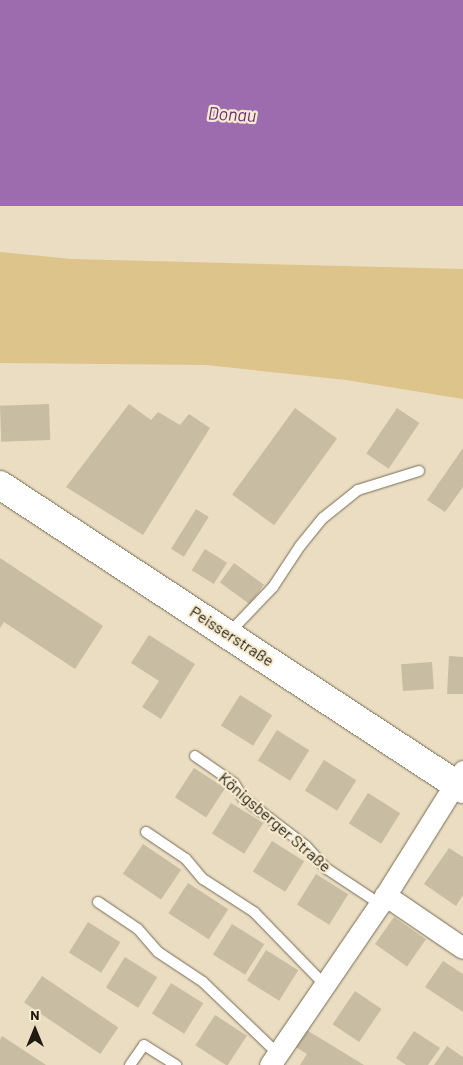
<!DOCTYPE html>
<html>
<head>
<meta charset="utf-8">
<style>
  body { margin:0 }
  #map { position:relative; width:463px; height:1065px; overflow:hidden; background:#eaddc2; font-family:Barlow,sans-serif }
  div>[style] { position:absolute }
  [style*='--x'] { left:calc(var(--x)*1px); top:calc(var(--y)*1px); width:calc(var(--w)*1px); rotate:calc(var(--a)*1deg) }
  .green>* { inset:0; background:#ddc48b }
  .water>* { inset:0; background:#9c6cae; transform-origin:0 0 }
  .building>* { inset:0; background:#c8bca2; transform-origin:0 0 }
  .roads { filter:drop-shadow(0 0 1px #776c54) drop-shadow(0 0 1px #776c54) }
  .lane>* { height:10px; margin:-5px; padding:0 5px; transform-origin:5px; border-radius:5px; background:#fff }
  .street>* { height:21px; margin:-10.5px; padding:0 10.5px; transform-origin:10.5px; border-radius:10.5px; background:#fff }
  .secondary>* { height:28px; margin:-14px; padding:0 14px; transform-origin:14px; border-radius:14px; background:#fff }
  span { translate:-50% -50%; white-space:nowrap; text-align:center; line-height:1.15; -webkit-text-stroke:4.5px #f7ebcf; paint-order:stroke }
  .street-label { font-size:16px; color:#1f1b11 }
  .water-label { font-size:18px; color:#6b2e80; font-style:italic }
  .north { position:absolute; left:10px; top:1005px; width:50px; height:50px; -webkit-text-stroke:4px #f7ebcf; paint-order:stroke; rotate:0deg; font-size:14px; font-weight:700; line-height:20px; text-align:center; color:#1f1b11 }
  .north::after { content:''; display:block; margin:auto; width:18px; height:22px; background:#1f1b11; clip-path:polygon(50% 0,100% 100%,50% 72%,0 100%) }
</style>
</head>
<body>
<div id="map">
  <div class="green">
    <div style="clip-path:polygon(0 252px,72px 259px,463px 269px,463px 399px,346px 380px,206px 365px,0 363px)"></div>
  </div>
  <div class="water">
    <div style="left:0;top:0;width:463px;height:206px"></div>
  </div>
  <div class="building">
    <div style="left:49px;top:404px;width:36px;height:49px;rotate:88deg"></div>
    <div style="clip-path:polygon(129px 404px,151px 420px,158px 412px,180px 425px,189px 414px,210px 428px,143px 535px,66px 487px)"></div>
    <div style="left:295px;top:408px;width:52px;height:107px;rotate:36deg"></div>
    <div style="left:397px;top:408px;width:27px;height:55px;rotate:34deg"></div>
    <div style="clip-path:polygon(463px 448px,463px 487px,445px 512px,427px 500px)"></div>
    <div style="left:196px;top:509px;width:15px;height:47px;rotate:32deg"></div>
    <div style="left:205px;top:549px;width:26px;height:25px;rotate:32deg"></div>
    <div style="clip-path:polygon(0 558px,103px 626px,75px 669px,4px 622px,0 628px)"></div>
    <div style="left:234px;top:563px;width:37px;height:24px;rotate:36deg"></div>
    <div style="clip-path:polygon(149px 635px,195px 664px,161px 719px,142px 707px,159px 681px,131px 663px)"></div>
    <div style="clip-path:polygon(449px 656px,463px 657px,463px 694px,447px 694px)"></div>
    <div style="left:432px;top:662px;width:27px;height:31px;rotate:86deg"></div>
    <div style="left:240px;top:695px;width:38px;height:36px;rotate:32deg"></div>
    <div style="left:277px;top:730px;width:38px;height:36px;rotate:32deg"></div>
    <div style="left:324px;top:760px;width:38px;height:36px;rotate:32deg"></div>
    <div style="left:194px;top:768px;width:37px;height:35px;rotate:33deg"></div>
    <div style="left:368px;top:793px;width:38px;height:36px;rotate:32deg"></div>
    <div style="left:231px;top:803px;width:38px;height:36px;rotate:32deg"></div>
    <div style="left:272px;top:841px;width:38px;height:36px;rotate:32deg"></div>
    <div style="left:143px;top:844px;width:46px;height:36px;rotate:34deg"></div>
    <div style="clip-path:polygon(449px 848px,463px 857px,463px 895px,456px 906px,424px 884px)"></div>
    <div style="left:316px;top:874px;width:38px;height:36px;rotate:32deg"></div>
    <div style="left:188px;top:883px;width:48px;height:36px;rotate:33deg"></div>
    <div style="left:394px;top:917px;width:39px;height:33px;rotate:35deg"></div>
    <div style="left:88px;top:922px;width:38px;height:36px;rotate:32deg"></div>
    <div style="left:232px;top:924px;width:38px;height:36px;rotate:32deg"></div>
    <div style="left:266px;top:950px;width:38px;height:36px;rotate:32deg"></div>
    <div style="left:125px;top:957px;width:38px;height:36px;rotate:32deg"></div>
    <div style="clip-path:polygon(443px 961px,463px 974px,463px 1012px,425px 987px)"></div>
    <div style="left:42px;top:976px;width:92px;height:32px;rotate:34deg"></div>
    <div style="left:171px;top:983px;width:38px;height:36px;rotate:32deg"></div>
    <div style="left:355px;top:991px;width:32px;height:40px;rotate:34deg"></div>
    <div style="left:215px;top:1015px;width:38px;height:36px;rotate:33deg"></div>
    <div style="clip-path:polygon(305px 1029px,364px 1065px,300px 1065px,307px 1054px,294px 1046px)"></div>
    <div style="clip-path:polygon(414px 1031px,440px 1048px,428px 1065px,406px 1065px,396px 1058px)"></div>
    <div style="clip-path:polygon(2px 1036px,46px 1065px,0 1065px,0 1040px)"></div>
    <div style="clip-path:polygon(447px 1046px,463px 1057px,463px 1065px,434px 1065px)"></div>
  </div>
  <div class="roads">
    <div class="lane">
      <div style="--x:229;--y:633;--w:64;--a:-46.3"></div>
      <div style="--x:273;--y:587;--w:49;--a:-56.6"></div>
      <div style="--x:300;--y:546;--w:36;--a:-51"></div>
      <div style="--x:323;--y:518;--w:45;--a:-38.7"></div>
      <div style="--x:358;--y:490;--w:64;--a:-17.3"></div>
      <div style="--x:195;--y:756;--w:47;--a:34.7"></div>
      <div style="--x:234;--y:783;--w:17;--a:59"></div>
      <div style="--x:243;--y:798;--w:79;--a:37.3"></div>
      <div style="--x:306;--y:846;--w:31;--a:48"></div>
      <div style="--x:327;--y:869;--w:64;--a:33.4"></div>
      <div style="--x:146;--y:832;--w:48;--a:34"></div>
      <div style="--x:186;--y:859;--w:26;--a:50"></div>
      <div style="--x:203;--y:879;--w:61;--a:32.9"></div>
      <div style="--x:254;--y:912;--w:100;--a:45.8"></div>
      <div style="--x:98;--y:902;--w:48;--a:34"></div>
      <div style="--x:138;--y:929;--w:30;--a:49"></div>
      <div style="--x:158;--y:952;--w:54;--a:33.7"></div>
      <div style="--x:203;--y:982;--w:104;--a:43.8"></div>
      <div style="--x:130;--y:1065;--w:24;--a:-55"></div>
      <div style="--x:144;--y:1045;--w:38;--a:32"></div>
    </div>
    <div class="street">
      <div style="--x:385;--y:895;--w:94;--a:34.2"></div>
      <div style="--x:270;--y:1065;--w:195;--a:-55.7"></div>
      <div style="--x:380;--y:904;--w:157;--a:-58"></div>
    </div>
    <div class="secondary">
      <div style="--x:0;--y:485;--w:554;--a:33.29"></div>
    </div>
  </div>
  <div class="street-label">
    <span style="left:232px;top:636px;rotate:33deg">Peisserstraße</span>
    <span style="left:275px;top:822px;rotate:41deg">Königsberger Straße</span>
  </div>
  <div class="water-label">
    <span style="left:232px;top:114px;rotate:3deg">Donau</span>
  </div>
  <div class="north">N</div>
</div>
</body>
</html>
